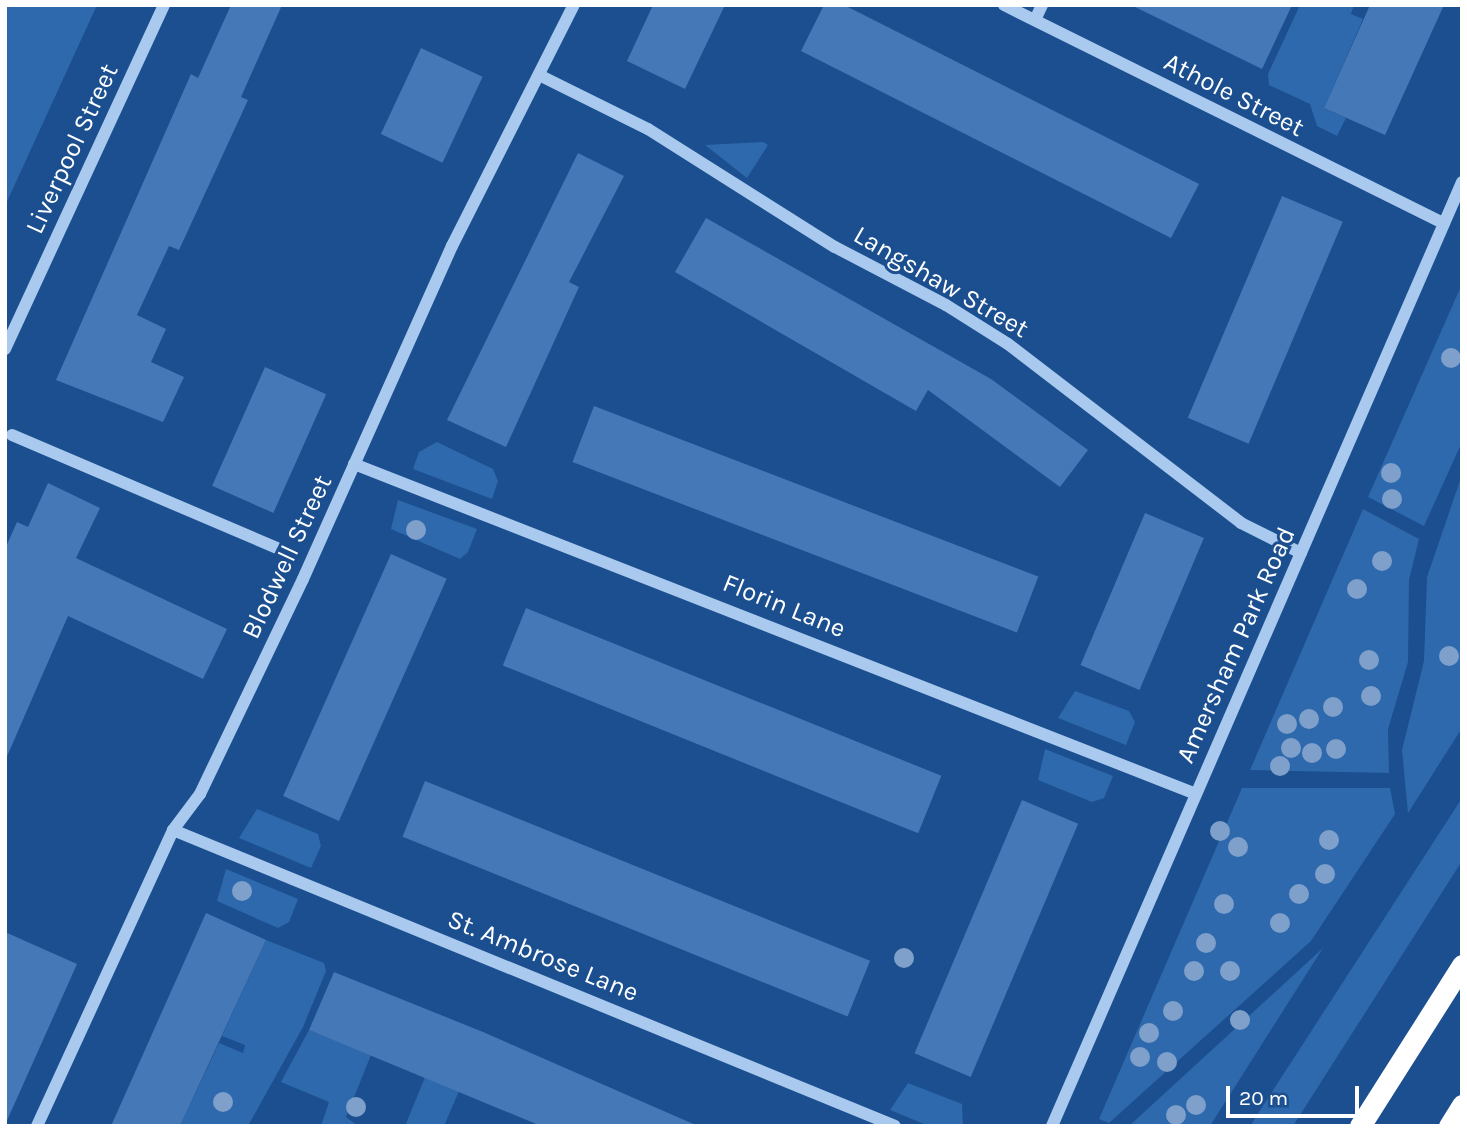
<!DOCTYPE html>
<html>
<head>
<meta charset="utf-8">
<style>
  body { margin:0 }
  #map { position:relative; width:1467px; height:1131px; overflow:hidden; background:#1b4f8f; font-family:Karla,sans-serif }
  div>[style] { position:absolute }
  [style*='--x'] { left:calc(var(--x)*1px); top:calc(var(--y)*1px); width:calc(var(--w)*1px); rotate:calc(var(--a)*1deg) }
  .green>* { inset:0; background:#2e69ad }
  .building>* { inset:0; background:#4478b7; transform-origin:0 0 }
  .minor>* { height:12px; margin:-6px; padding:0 6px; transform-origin:6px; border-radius:6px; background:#a9c9ee }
  .highway>* { height:21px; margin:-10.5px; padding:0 10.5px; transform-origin:10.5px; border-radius:10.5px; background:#fff }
  .trees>* { width:20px; height:20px; margin:-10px; border-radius:50%; background:#7ea0ca }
  span { translate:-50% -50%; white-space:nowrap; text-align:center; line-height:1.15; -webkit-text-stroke:6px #1b4f8f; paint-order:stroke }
  .street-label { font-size:26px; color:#fff }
  .frame { position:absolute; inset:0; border:7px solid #fff; pointer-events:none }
  .scale { position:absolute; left:1226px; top:1086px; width:133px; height:32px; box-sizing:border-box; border:4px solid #fff; border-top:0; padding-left:9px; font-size:21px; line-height:24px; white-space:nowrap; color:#fff; -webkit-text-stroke:5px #1b4f8f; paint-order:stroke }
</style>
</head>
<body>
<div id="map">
  <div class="green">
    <div style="clip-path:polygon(5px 5px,97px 5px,5px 206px)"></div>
    <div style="clip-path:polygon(1300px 5px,1354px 5px,1351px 14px,1363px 19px,1324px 108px,1346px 118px,1337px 136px,1317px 126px,1310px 104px,1269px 85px,1268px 74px)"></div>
    <div style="clip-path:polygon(763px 142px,768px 145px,747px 178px,705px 145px)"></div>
    <div style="clip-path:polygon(1462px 284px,1462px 442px,1424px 526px,1368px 497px)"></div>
    <div style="clip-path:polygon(437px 442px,493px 469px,498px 481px,492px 499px,413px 469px,419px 452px)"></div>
    <div style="clip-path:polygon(1462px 475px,1462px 728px,1408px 813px,1402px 750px,1424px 661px,1427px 577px)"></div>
    <div style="clip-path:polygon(398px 500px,477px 529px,468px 552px,460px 559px,391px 529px)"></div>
    <div style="clip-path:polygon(1363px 509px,1419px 539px,1409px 580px,1408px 662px,1388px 729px,1389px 773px,1250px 770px)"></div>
    <div style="clip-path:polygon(1075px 691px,1129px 711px,1135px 722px,1126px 745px,1058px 718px)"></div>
    <div style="clip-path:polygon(1045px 749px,1113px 776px,1104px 798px,1092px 802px,1038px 780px)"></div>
    <div style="clip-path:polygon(1242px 788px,1390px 788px,1395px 814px,1311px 941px,1109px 1123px,1099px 1119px)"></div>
    <div style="clip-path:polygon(1462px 798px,1462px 861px,1293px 1126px,1250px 1126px)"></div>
    <div style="clip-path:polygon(257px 809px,318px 834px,321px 846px,311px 868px,239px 838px)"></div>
    <div style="clip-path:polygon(226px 869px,298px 899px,289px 922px,278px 928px,217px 901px)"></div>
    <div style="clip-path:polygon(266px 940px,324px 963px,326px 971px,303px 1027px,248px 1126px,180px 1126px,219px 1043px,243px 1053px,245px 1045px,222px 1036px)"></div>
    <div style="clip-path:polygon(1323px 948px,1210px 1126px,1129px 1126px)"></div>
    <div style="clip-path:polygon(309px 1030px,371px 1055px,346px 1117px,358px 1126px,321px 1126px,329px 1102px,281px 1082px)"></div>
    <div style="clip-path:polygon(425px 1077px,459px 1091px,444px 1126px,405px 1126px)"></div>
    <div style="clip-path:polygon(908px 1083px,962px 1104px,963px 1126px,929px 1126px,890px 1110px)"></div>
  </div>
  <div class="building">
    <div style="clip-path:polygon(231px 5px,282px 5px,241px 97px,248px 100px,179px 250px,169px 246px,137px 315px,166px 329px,151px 362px,184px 377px,163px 422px,56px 380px,191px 74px,198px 78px)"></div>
    <div style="clip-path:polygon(653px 5px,725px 5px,685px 89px,627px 61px)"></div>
    <div style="clip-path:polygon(824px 5px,844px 5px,1199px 184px,1171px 238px,801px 51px)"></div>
    <div style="clip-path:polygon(1131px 5px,1292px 5px,1262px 69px)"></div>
    <div style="clip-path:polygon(1370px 5px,1444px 5px,1385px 135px,1324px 108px)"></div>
    <div style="left:421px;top:48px;width:68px;height:95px;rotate:25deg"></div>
    <div style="clip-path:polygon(578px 153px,624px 176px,569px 282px,579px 287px,506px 447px,447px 420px)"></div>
    <div style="left:1282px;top:196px;width:66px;height:241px;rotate:23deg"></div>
    <div style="clip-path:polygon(706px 218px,991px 379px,1088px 450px,1060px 487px,928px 390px,916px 411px,675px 272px)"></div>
    <div style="left:265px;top:367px;width:67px;height:130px;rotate:24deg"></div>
    <div style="left:594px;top:406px;width:476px;height:60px;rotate:21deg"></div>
    <div style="clip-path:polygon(48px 483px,100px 508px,76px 558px,227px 629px,203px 679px,68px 616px,5px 761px,5px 549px,17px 522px,28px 527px)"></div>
    <div style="left:1145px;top:513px;width:64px;height:165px;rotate:23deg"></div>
    <div style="left:391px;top:554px;width:61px;height:265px;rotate:24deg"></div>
    <div style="left:526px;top:608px;width:448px;height:62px;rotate:22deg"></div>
    <div style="left:425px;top:781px;width:480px;height:60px;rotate:22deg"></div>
    <div style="left:1022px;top:800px;width:61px;height:275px;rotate:23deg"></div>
    <div style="clip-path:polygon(206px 913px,266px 940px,180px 1126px,111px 1126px)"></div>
    <div style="clip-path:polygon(5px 932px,77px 964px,5px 1125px)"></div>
    <div style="clip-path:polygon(334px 972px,483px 1032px,698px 1126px,541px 1126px,309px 1030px)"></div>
  </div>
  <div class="minor">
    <div style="--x:1004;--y:5;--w:491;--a:26.4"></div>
    <div style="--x:1035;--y:20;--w:17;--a:-65"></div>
    <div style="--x:541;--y:76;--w:119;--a:26.4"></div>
    <div style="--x:648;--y:129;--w:221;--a:32.3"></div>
    <div style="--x:835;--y:247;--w:125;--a:27.6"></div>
    <div style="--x:946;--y:305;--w:73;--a:32.2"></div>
    <div style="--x:1008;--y:344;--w:294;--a:37.5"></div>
    <div style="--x:1241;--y:523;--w:67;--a:26.6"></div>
    <div style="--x:5;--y:349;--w:379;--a:-65.2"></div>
    <div style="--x:12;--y:435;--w:288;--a:23.1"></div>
    <div style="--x:354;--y:464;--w:904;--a:21.4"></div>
    <div style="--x:173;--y:830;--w:780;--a:22.29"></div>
    <div style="--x:37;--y:1126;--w:326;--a:-65.3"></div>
    <div style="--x:173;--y:830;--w:45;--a:-53.1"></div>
    <div style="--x:200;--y:794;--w:238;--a:-64.4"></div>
    <div style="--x:303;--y:579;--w:365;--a:-65.9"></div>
    <div style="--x:452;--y:246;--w:270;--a:-63.2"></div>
    <div style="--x:1052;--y:1126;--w:1029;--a:-66.52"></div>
  </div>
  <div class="highway">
    <div style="--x:1360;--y:1126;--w:191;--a:-57.6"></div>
    <div style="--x:1449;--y:1126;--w:25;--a:-58"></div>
  </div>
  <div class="trees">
    <div style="left:1451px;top:358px"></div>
    <div style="left:1391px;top:473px"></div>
    <div style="left:1392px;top:499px"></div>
    <div style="left:416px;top:530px"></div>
    <div style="left:1382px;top:561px"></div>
    <div style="left:1357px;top:589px"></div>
    <div style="left:1449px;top:656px"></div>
    <div style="left:1369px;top:660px"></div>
    <div style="left:1371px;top:696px"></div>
    <div style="left:1333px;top:707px"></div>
    <div style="left:1309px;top:719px"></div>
    <div style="left:1287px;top:724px"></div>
    <div style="left:1291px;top:748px"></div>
    <div style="left:1336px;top:749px"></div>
    <div style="left:1312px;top:753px"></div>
    <div style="left:1280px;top:766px"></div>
    <div style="left:1220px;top:831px"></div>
    <div style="left:1329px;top:840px"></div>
    <div style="left:1238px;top:847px"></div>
    <div style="left:1325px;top:874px"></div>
    <div style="left:242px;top:891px"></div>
    <div style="left:1299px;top:894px"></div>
    <div style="left:1224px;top:904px"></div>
    <div style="left:1280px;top:923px"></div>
    <div style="left:1206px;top:943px"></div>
    <div style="left:904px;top:958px"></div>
    <div style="left:1194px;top:971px"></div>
    <div style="left:1230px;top:971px"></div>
    <div style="left:1173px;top:1011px"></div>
    <div style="left:1240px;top:1020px"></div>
    <div style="left:1149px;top:1033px"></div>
    <div style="left:1140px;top:1057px"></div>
    <div style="left:1167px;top:1062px"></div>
    <div style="left:223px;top:1102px"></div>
    <div style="left:1196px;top:1105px"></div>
    <div style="left:356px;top:1107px"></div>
    <div style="left:1176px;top:1115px"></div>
  </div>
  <div class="street-label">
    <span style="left:1234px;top:95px;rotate:27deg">Athole Street</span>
    <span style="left:72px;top:149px;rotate:-65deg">Liverpool Street</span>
    <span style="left:941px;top:282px;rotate:30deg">Langshaw Street</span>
    <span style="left:287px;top:557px;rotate:-65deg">Blodwell Street</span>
    <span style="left:784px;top:606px;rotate:22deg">Florin Lane</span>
    <span style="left:1236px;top:645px;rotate:-66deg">Amersham Park Road</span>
    <span style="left:543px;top:956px;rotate:22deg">St. Ambrose Lane</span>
  </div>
  <div class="frame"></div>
  <div class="scale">20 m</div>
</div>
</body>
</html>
